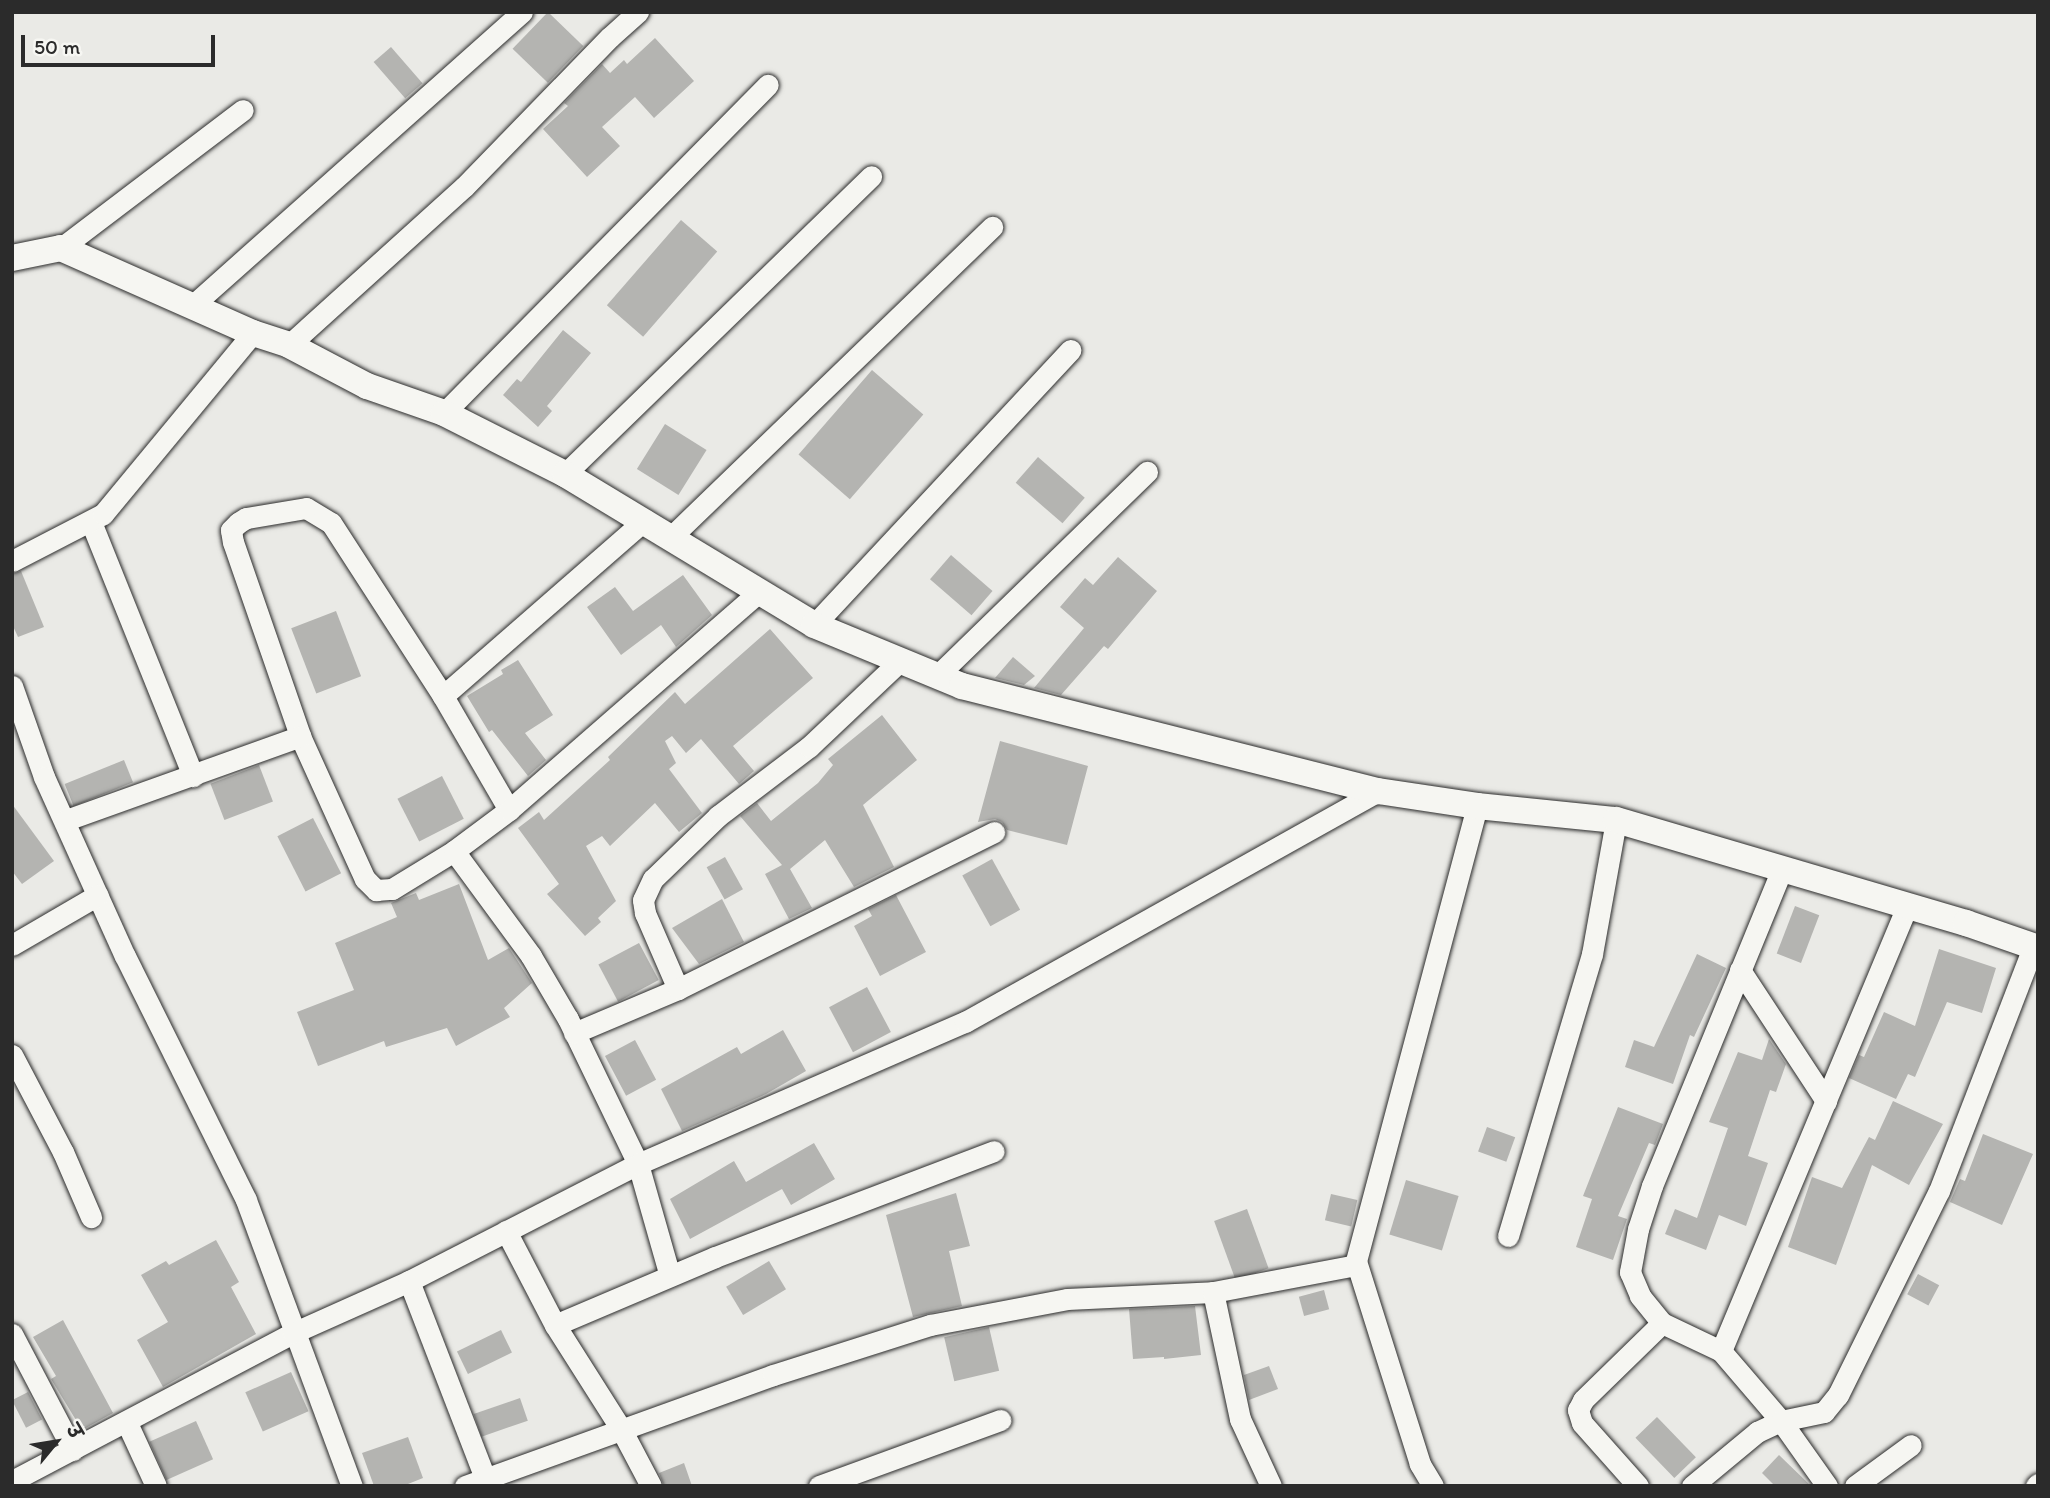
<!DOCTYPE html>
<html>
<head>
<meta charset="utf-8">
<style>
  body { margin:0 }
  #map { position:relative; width:2050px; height:1498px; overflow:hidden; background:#eaeae6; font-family:Itim,"Playpen Sans Deva",sans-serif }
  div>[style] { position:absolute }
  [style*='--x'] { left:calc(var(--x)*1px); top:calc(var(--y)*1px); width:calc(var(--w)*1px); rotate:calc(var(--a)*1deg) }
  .building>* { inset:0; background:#b4b4b1; transform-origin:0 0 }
  .roads { filter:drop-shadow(0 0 2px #2b2b2b) drop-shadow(0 0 2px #2b2b2b) }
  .minor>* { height:21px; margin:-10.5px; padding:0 10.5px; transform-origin:10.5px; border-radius:10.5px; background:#f6f6f2 }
  .tertiary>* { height:26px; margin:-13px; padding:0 13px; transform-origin:13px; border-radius:13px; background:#f6f6f2 }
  span { translate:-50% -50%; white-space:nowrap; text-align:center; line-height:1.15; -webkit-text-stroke:7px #f6f6f2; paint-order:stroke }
  .frame { position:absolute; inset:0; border:14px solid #2b2b2b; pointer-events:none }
  .north { position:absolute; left:21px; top:1407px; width:70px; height:70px; -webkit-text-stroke:5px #f6f6f2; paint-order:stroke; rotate:60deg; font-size:19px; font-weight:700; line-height:28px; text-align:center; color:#2b2b2b }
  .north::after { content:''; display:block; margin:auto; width:24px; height:32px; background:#2b2b2b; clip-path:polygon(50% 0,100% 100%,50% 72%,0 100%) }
  .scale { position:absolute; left:21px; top:35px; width:194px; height:32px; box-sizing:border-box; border:4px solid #2b2b2b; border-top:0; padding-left:9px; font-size:21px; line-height:24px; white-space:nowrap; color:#2b2b2b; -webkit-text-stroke:5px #f6f6f2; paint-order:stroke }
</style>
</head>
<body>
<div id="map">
  <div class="building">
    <div style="left:548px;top:12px;width:49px;height:51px;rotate:44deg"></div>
    <div style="clip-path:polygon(655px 38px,694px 81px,654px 118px,635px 97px,602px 127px,620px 146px,587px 177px,543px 129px,568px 106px,564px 103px,602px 64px,610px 73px,624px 60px,627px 64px)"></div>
    <div style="left:391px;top:47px;width:48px;height:23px;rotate:49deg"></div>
    <div style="left:681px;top:220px;width:48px;height:113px;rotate:41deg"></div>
    <div style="clip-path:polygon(563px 330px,591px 353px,547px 406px,552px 411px,538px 427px,503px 395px,517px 379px,521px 382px)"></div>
    <div style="left:872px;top:370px;width:68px;height:112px;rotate:41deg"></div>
    <div style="left:665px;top:424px;width:49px;height:53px;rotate:32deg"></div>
    <div style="left:1038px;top:457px;width:62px;height:34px;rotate:41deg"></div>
    <div style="left:951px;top:555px;width:55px;height:32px;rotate:41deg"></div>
    <div style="clip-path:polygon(1118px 557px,1157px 591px,1108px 649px,1104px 646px,1061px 695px,1034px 688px,1084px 628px,1060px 607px,1085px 578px,1093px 585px)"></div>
    <div style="clip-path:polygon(21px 571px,44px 627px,18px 637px,12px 624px,12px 574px)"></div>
    <div style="clip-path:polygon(683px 575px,712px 615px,676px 647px,661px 625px,621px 655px,587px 607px,615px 587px,633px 611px)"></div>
    <div style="left:336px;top:611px;width:70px;height:48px;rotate:69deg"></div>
    <div style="clip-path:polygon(770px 629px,813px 678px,733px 746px,754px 771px,739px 784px,701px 739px,686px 753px,672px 736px,665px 741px,676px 763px,669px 769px,702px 813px,679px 832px,655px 803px,610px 846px,602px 836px,586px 846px,616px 901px,598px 918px,601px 922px,585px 936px,547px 894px,559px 884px,518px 828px,539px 812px,544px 820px,610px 760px,608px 757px,675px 692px,685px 704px)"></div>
    <div style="clip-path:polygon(1013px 657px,1035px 676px,1024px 685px,995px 678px)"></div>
    <div style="clip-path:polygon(518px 660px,553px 715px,525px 733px,546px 760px,528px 776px,492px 730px,489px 732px,467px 696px,503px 674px,501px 670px)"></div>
    <div style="clip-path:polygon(882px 715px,917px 760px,863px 805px,894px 867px,854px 887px,825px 840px,790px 869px,812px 908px,789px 919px,765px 874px,782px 865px,740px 816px,757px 803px,771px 821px,818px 783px,833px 765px,828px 759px)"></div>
    <div style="clip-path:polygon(1000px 741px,1088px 766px,1067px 845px,1007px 830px,1002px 822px,995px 819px,978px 822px)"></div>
    <div style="left:124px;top:760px;width:24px;height:64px;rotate:68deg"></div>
    <div style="left:259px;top:765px;width:39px;height:52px;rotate:69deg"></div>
    <div style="left:442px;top:776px;width:48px;height:50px;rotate:63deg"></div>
    <div style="clip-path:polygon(12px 804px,54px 861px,22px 884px,12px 871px)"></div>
    <div style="left:313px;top:818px;width:62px;height:40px;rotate:63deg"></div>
    <div style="left:725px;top:857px;width:37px;height:21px;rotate:61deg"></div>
    <div style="left:992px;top:859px;width:58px;height:34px;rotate:61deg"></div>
    <div style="clip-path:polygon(459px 884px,488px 960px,509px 948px,532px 983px,504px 1008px,510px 1017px,456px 1046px,447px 1028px,386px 1047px,384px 1041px,318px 1066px,297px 1012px,354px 990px,335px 943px,397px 917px,391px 903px,416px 893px,419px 900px)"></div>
    <div style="clip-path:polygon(896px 895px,926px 952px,880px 976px,854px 926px,872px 916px,868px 909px)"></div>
    <div style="clip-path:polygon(722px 899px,744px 942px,699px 964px,672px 928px)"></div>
    <div style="left:1795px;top:906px;width:26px;height:51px;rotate:21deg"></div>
    <div style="left:639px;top:943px;width:42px;height:46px;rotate:62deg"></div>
    <div style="clip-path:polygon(1939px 949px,1996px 968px,1982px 1013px,1947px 1002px,1915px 1077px,1908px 1074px,1896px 1099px,1849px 1078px,1859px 1055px,1864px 1057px,1884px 1012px,1915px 1026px)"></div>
    <div style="clip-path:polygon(1697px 954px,1726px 968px,1694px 1037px,1690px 1035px,1673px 1084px,1625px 1067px,1634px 1040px,1654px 1047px)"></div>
    <div style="left:867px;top:987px;width:51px;height:43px;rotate:62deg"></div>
    <div style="clip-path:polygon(783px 1030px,806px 1071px,766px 1094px,682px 1131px,661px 1089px,737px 1047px,741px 1054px)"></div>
    <div style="clip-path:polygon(1769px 1039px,1786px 1064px,1776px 1092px,1770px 1090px,1748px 1156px,1768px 1163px,1746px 1226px,1719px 1215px,1706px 1250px,1665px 1234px,1675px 1209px,1697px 1218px,1728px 1128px,1709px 1122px,1738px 1052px,1762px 1060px)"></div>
    <div style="left:635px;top:1040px;width:45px;height:34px;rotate:62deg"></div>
    <div style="clip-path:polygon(1893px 1101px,1943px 1124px,1909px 1185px,1872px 1165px,1836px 1265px,1788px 1247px,1812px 1177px,1842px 1188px,1869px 1137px,1875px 1140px)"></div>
    <div style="clip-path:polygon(1618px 1107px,1663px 1124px,1655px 1145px,1649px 1143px,1618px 1216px,1627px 1219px,1613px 1260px,1576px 1247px,1592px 1199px,1583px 1196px)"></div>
    <div style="left:1487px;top:1127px;width:30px;height:26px;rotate:20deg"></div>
    <div style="clip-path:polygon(1983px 1134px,2033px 1154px,2002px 1225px,1950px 1202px,1960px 1179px,1965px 1181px)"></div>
    <div style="clip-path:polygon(814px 1143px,835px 1179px,791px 1205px,782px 1189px,690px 1239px,670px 1199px,734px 1161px,746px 1182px)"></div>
    <div style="left:1406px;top:1180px;width:55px;height:57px;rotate:17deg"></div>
    <div style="clip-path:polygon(956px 1193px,970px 1246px,949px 1251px,962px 1306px,913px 1317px,886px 1215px)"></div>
    <div style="left:1331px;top:1194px;width:27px;height:27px;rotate:13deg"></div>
    <div style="left:1247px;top:1209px;width:63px;height:35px;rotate:70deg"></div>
    <div style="clip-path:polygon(216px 1240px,239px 1282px,231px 1287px,256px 1334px,163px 1387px,137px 1340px,168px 1322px,141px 1275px,166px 1261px,169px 1265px)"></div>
    <div style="left:769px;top:1261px;width:33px;height:50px;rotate:59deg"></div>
    <div style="left:1918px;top:1274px;width:24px;height:23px;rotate:28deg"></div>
    <div style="left:1324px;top:1290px;width:20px;height:26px;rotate:75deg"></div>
    <div style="clip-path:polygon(1195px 1306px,1201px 1355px,1164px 1359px,1164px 1357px,1133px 1359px,1129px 1309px)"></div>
    <div style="clip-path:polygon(63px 1320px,113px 1413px,82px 1430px,51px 1379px,56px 1376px,33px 1337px)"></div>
    <div style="left:989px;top:1327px;width:45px;height:46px;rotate:77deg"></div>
    <div style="left:501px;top:1330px;width:25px;height:49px;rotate:64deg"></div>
    <div style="clip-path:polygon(1269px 1366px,1278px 1389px,1249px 1400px,1244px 1375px)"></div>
    <div style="left:291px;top:1372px;width:43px;height:50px;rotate:66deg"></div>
    <div style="left:28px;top:1392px;width:31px;height:18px;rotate:63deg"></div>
    <div style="left:520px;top:1398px;width:24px;height:49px;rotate:71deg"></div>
    <div style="left:1657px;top:1417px;width:56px;height:30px;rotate:46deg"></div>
    <div style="left:196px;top:1421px;width:42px;height:51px;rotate:66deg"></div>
    <div style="clip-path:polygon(408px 1437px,423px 1478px,403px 1486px,374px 1486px,362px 1453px)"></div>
    <div style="clip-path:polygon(1779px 1455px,1810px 1485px,1811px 1486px,1775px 1486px,1762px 1473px)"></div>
    <div style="clip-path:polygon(684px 1463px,692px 1486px,664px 1486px,659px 1473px)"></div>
  </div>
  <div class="roads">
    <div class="minor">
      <div style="--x:61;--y:248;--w:228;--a:-37.2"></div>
      <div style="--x:192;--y:306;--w:442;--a:-41.7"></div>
      <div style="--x:289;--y:345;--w:236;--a:-42.1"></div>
      <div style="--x:464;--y:187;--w:209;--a:-45.8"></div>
      <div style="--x:610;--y:37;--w:38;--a:-42"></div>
      <div style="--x:444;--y:413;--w:461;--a:-45.4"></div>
      <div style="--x:565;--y:474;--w:427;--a:-44.2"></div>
      <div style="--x:91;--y:522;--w:274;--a:68.1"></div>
      <div style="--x:670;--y:538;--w:448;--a:-44"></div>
      <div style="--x:12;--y:561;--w:102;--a:-27.3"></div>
      <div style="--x:103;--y:514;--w:235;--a:-50.4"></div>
      <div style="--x:814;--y:625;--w:376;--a:-47"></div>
      <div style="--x:937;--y:676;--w:293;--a:-44.2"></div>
      <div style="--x:12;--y:686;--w:96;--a:70.6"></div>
      <div style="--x:44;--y:777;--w:196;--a:65.7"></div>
      <div style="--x:125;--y:956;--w:272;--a:63.6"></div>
      <div style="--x:246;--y:1200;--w:305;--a:69.7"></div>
      <div style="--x:443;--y:696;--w:268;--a:-41.1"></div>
      <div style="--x:509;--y:810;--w:132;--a:-120.1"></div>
      <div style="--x:443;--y:696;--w:206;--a:-122.9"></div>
      <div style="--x:331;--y:523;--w:29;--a:-149"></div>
      <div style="--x:306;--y:508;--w:61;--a:170.5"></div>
      <div style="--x:246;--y:518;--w:9;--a:148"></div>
      <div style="--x:238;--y:523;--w:10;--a:135"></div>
      <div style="--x:231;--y:530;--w:12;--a:81"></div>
      <div style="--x:233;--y:542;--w:205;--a:70.9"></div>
      <div style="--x:300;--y:736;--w:157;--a:65.6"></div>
      <div style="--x:365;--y:879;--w:16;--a:45"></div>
      <div style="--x:376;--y:890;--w:16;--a:-4"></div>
      <div style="--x:392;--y:889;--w:73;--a:-31.5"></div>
      <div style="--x:454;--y:851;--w:69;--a:-36.7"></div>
      <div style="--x:509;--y:810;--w:330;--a:-41.1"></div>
      <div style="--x:66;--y:820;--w:249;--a:-19.7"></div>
      <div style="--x:454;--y:851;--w:130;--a:53.7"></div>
      <div style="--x:531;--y:956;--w:73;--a:59.6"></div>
      <div style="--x:568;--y:1019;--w:161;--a:64.2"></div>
      <div style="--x:638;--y:1164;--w:116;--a:74.1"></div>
      <div style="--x:1782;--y:869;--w:343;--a:112.3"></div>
      <div style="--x:1652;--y:1186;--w:45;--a:108"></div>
      <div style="--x:1638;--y:1229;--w:44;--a:100.5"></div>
      <div style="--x:1630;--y:1272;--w:26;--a:67"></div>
      <div style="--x:1640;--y:1296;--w:35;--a:51"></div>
      <div style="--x:1662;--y:1323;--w:65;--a:25.4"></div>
      <div style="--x:1721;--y:1351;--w:92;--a:49.4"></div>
      <div style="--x:1781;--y:1421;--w:80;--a:54.7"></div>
      <div style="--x:12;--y:945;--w:99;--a:-30.2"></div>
      <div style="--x:1740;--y:970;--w:157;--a:56.7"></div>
      <div style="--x:678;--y:989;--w:83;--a:-113.5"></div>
      <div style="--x:645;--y:913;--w:13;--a:-99"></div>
      <div style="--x:643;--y:900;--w:23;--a:-65"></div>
      <div style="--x:653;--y:879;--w:91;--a:-44.1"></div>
      <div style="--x:718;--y:816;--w:114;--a:-37.2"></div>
      <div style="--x:809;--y:747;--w:125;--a:-43.4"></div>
      <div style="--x:574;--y:1033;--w:113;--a:-22.9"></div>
      <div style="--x:678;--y:989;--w:353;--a:-26.4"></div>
      <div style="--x:12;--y:1055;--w:110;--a:62.3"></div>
      <div style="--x:63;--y:1152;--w:71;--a:66.7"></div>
      <div style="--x:506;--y:1231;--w:106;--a:62.5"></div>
      <div style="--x:555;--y:1325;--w:123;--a:57.6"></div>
      <div style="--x:621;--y:1429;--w:64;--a:62.2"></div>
      <div style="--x:1508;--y:1236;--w:294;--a:-73.4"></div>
      <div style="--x:1592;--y:954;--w:136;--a:-79.8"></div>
      <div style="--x:409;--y:1281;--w:211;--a:68.9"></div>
      <div style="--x:1213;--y:1292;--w:130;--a:78"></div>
      <div style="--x:1240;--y:1419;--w:74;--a:65.2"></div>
      <div style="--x:555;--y:1325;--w:174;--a:-23"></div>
      <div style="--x:715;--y:1257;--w:298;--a:-20.8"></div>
      <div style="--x:12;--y:1334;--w:131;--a:62.3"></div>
      <div style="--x:1721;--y:1351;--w:482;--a:-67.3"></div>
      <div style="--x:127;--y:1423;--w:69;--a:65.3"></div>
      <div style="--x:12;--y:1481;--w:318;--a:-27.8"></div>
      <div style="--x:293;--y:1333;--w:127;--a:-24.1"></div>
      <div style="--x:409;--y:1281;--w:257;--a:-27.1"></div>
      <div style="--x:638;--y:1164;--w:357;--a:-23.5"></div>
      <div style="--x:965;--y:1022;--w:473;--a:-29.2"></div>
      <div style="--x:465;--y:1486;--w:327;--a:-19.8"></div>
      <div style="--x:773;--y:1375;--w:165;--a:-17.7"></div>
      <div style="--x:930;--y:1325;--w:139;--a:-10.7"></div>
      <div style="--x:1067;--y:1299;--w:146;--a:-2.7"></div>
      <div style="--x:1213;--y:1292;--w:146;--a:-10.7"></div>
      <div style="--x:819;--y:1486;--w:193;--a:-20"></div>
      <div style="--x:1433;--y:1486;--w:26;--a:-121"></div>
      <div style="--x:1420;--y:1464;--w:213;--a:-107.5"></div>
      <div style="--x:1356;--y:1261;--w:471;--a:-75.1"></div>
      <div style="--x:1638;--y:1486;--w:84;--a:-131.6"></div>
      <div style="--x:1582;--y:1423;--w:14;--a:-107"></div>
      <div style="--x:1578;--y:1410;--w:11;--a:-63"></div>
      <div style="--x:1583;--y:1400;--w:110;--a:-44.3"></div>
      <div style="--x:1692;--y:1486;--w:85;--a:-39.7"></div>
      <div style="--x:1757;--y:1432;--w:26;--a:-25"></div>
      <div style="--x:1781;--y:1421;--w:44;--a:-11.8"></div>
      <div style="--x:1824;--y:1412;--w:22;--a:-51"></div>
      <div style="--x:1838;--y:1395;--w:228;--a:-63.7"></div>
      <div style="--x:1939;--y:1191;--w:261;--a:-68.9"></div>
      <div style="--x:1855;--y:1486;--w:69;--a:-36.2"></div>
      <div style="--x:2036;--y:1486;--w:3;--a:-45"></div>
    </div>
    <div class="tertiary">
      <div style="--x:12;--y:258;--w:50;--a:-11.5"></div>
      <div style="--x:61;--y:248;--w:210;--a:23.9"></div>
      <div style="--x:253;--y:333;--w:38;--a:18"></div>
      <div style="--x:289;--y:345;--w:88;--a:27.7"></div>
      <div style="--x:367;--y:386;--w:82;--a:19.3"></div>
      <div style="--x:444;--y:413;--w:136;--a:26.8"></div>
      <div style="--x:565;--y:474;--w:291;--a:31.2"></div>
      <div style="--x:814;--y:625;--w:160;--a:22.4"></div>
      <div style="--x:962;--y:686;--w:429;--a:14.2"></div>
      <div style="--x:1378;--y:791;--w:100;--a:8.6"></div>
      <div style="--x:1477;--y:806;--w:140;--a:5.8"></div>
      <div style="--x:1616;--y:820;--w:365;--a:16.4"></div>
      <div style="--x:1966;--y:923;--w:76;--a:19.1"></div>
    </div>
  </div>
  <div class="frame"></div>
  <div class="north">उ</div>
  <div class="scale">50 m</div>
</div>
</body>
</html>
